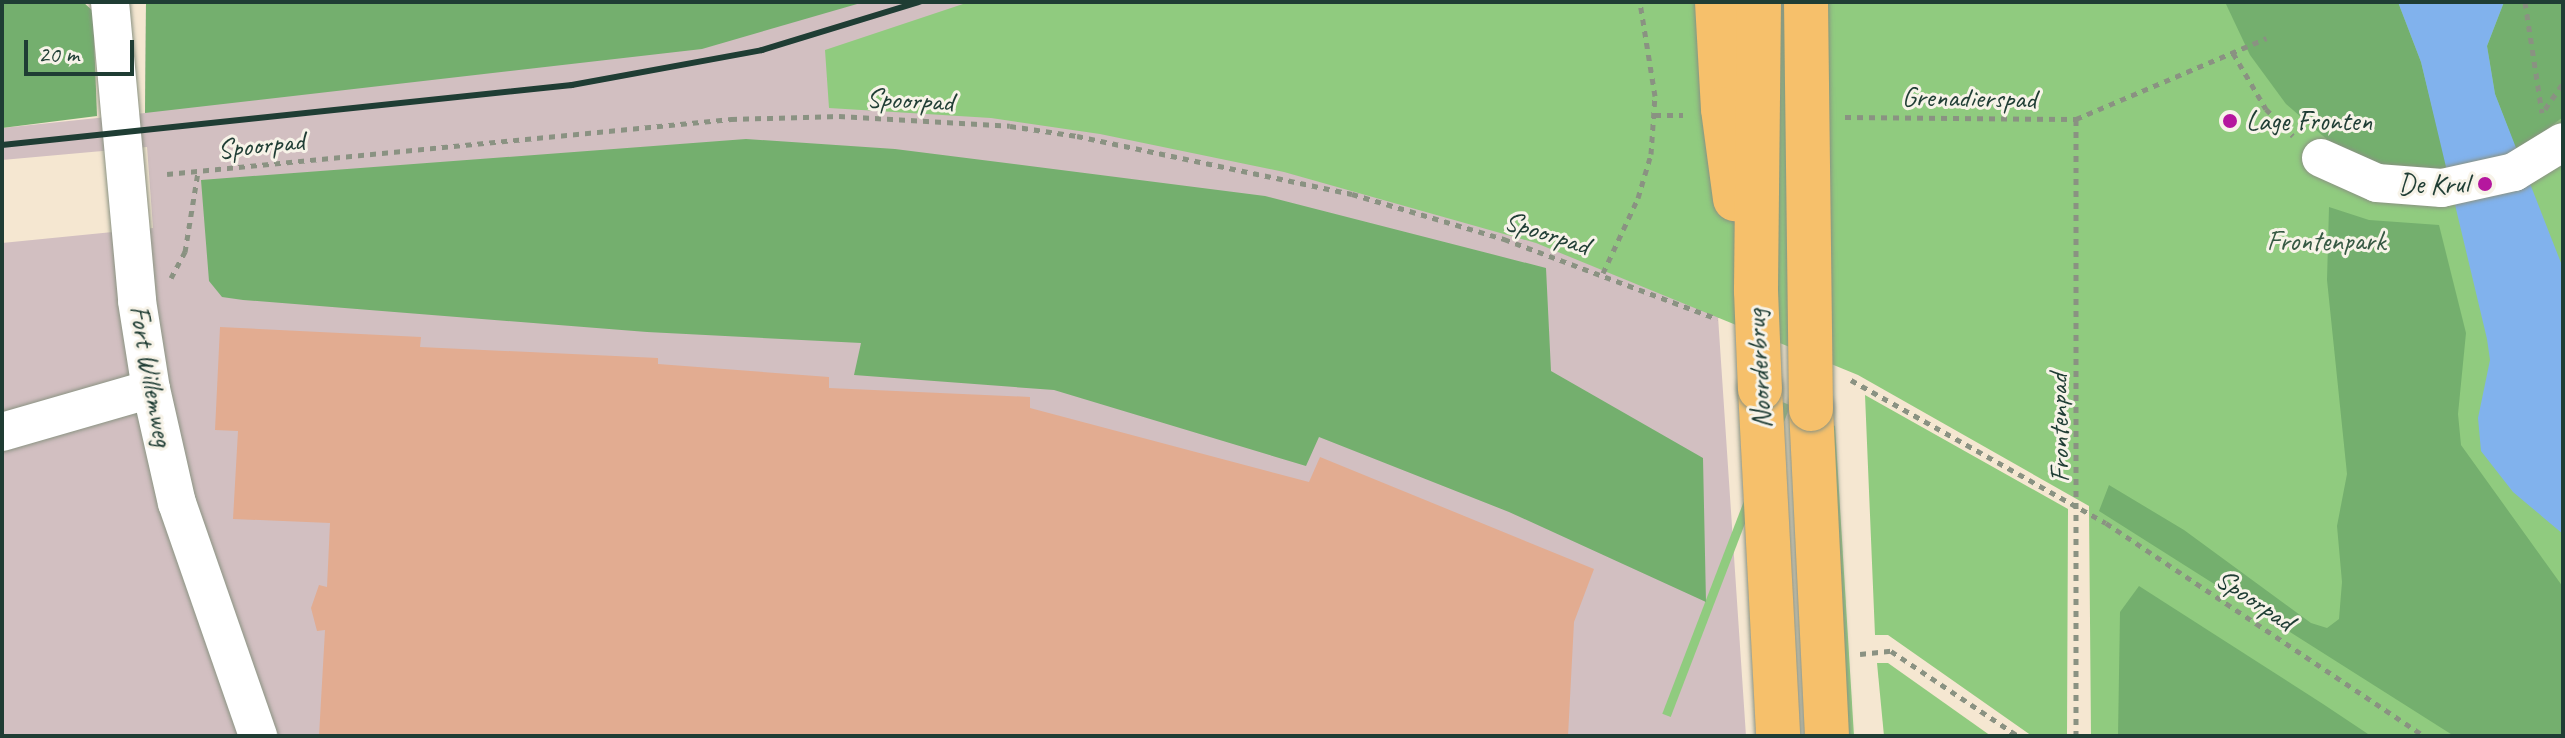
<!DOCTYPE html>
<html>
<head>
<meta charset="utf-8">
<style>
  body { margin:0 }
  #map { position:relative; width:2565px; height:738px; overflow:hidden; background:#f5e7d1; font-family:Caveat,sans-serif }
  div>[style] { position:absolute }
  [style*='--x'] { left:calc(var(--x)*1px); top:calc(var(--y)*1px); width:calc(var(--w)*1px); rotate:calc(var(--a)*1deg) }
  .industrial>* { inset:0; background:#d2bfc1 }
  .green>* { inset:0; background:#90cb7f; transform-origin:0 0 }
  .forest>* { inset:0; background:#74af6e }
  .water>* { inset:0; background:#81b2ed }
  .building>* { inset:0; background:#e2ac91 }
  .path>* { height:5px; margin-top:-2.5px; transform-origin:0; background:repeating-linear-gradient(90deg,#8a9282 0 6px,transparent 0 12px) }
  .roads { filter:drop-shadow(0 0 2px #8a9282) drop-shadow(0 0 2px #8a9282) }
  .minor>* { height:38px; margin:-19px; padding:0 19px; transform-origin:19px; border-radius:19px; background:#fff }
  .major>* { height:44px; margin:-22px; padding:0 22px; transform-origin:22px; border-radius:22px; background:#f6c06b }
  .rail>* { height:6px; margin:-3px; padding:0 3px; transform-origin:3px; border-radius:3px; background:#1f3d34 }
  .bridges { filter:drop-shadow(0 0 2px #8a9282) drop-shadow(0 0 2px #8a9282) }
  .minor-bridge>* { height:38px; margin:-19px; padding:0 19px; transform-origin:19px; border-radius:19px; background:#fff }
  .major-bridge>* { height:44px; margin:-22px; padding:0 22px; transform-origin:22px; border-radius:22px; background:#f6c06b }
  .dots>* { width:22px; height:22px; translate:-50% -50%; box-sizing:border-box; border:4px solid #f7f3e8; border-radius:50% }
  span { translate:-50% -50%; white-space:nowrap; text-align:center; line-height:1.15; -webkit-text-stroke:6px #f7f3e8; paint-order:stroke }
  .street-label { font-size:28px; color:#1f3d34 }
  .poi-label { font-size:28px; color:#1f3d34 }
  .left { translate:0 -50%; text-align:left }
  .right { translate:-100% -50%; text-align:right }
  .park-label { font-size:28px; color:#365943 }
  .frame { position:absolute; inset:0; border:4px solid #1f3d34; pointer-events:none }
  .scale { position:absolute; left:24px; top:40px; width:110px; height:36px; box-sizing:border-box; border:4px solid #1f3d34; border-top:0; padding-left:10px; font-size:24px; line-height:28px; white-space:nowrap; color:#1f3d34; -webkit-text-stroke:6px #f7f3e8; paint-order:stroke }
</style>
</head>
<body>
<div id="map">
  <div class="industrial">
    <div style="clip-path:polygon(146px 2px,1697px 2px,1746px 736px,2px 736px,2px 243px,153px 228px,147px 147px,2px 160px,2px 128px,145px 113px)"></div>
  </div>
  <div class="green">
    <div style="clip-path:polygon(969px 2px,2563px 2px,2563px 736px,2091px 736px,2089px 506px,1858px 375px,1536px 243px,1284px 172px,1100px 134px,991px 118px,829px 108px,825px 50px)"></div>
    <div style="clip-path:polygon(1865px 395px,2068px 509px,2067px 736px,2032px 736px,1888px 635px,1875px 635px)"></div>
    <div style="left:1782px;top:402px;width:9px;height:334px;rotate:21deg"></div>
    <div style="clip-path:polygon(1830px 424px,1835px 426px,1854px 736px,1845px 736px)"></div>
    <div style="clip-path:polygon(1877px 663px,1888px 663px,1991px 736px,1884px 736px)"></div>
  </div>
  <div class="forest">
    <div style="clip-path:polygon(2px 2px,83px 2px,93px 11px,97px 116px,2px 128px)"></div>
    <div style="clip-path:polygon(864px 2px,702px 49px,145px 113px,146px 2px)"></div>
    <div style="clip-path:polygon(2225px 2px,2398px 2px,2421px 62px,2448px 171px,2402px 170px,2363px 160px,2330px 142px,2286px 104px,2250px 55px)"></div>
    <div style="clip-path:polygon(2504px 2px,2563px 2px,2563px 117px,2517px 152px,2495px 94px,2487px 46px)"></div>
    <div style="clip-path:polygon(746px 139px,895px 149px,1265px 196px,1546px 268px,1551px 371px,1703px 458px,1706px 602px,1509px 512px,1319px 437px,1306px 466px,1054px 390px,854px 375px,861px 343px,647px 332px,243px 300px,222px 297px,209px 281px,201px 180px)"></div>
    <div style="clip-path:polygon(2329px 207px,2369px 220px,2439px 225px,2466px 333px,2458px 414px,2461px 445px,2563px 587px,2563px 736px,2454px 736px,2099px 511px,2109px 485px,2184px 530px,2311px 623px,2327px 628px,2339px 619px,2342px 582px,2337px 526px,2347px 474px,2327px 280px)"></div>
    <div style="clip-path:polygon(2139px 586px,2323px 704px,2371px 736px,2118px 736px,2120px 612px)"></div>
  </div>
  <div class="water">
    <div style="clip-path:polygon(2398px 2px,2504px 2px,2487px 46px,2495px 94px,2563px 268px,2563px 534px,2513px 492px,2481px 451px,2478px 418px,2490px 360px,2487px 339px,2421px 62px)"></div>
  </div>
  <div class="building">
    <div style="clip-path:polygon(220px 327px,421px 337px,420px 347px,658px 358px,658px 364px,829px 377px,829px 388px,1030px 397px,1030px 408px,1309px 482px,1320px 457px,1594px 569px,1574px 622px,1568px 736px,319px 736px,325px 630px,317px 631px,311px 608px,319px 585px,327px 587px,330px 523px,233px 519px,238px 431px,215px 430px)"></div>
  </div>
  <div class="path">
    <div style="--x:2525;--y:2;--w:112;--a:81.3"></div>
    <div style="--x:2233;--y:53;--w:65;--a:59.5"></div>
    <div style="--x:2266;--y:109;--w:38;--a:45"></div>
    <div style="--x:2545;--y:109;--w:32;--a:-55"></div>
    <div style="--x:1655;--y:115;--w:28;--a:0"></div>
    <div style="--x:1845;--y:117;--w:231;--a:0.5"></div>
    <div style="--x:2076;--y:119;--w:207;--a:-23"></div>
    <div style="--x:2076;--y:119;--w:617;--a:90"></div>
    <div style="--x:167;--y:174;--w:567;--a:-5.57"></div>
    <div style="--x:731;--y:119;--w:108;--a:-1.6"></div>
    <div style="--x:839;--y:116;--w:171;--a:3.3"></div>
    <div style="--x:1010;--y:126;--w:68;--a:8.5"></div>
    <div style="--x:1077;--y:136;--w:281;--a:11.9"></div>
    <div style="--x:1352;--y:194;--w:159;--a:16.5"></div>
    <div style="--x:1504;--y:239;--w:228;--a:20.5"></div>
    <div style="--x:1603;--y:273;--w:83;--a:-65"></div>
    <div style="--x:1638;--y:198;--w:46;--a:-73.5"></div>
    <div style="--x:1651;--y:154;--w:58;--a:-86.1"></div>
    <div style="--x:1655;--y:96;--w:95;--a:-99.1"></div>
    <div style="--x:171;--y:278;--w:30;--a:-62"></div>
    <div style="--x:185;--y:252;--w:81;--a:-80.8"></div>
    <div style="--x:1851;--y:380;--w:292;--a:29.3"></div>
    <div style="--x:2106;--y:523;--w:383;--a:33.8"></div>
    <div style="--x:1860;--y:654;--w:31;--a:-6"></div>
    <div style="--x:1891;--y:651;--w:153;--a:33.8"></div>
  </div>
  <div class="roads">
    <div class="minor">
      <div style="--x:110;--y:2;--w:300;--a:84.8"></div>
      <div style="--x:137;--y:301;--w:89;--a:81"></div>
      <div style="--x:151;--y:389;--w:117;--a:77.2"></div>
      <div style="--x:177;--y:503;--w:247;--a:70.8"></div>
      <div style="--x:2;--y:432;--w:155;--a:-16.1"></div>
    </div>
    <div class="major">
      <div style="--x:1760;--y:389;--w:347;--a:87"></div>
      <div style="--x:1811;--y:409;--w:327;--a:87.2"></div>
    </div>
  </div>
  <div class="rail">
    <div style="--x:2;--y:145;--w:573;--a:-6.01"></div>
    <div style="--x:572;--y:85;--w:193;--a:-10.4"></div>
    <div style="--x:762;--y:50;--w:164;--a:-17"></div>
  </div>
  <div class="bridges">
    <div class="minor-bridge">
      <div style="--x:2321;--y:158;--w:61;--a:24.1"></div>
      <div style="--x:2377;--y:183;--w:65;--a:4.4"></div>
      <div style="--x:2442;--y:188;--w:74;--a:-12.5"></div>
      <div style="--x:2514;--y:172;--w:57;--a:-31.5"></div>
    </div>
    <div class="major-bridge">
      <div style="--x:1717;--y:2;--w:107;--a:86.8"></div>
      <div style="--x:1723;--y:109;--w:91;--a:82.4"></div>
      <div style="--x:1759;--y:2;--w:289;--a:90.6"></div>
      <div style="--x:1756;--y:291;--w:98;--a:87.7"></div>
      <div style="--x:1806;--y:2;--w:407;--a:89.3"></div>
    </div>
  </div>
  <div class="dots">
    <div style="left:2230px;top:121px;background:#b5179e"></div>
    <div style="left:2485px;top:184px;background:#b5179e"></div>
  </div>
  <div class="street-label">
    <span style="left:1969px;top:98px;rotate:1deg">Grenadierspad</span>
    <span style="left:910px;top:100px;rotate:3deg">Spoorpad</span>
    <span style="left:261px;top:145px;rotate:-6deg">Spoorpad</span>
    <span style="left:1547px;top:233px;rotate:18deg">Spoorpad</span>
    <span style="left:1759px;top:369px;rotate:-93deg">Noorderbrug</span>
    <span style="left:151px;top:376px;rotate:80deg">Fort Willemweg</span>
    <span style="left:2059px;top:428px;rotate:-91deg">Frontenpad</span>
    <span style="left:2255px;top:600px;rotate:34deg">Spoorpad</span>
  </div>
  <div class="poi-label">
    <span class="left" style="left:2246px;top:121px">Lage Fronten</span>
    <span class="right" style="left:2469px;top:184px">De Krul</span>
  </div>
  <div class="park-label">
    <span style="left:2326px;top:241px">Frontenpark</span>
  </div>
  <div class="frame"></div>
  <div class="scale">20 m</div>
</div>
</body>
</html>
